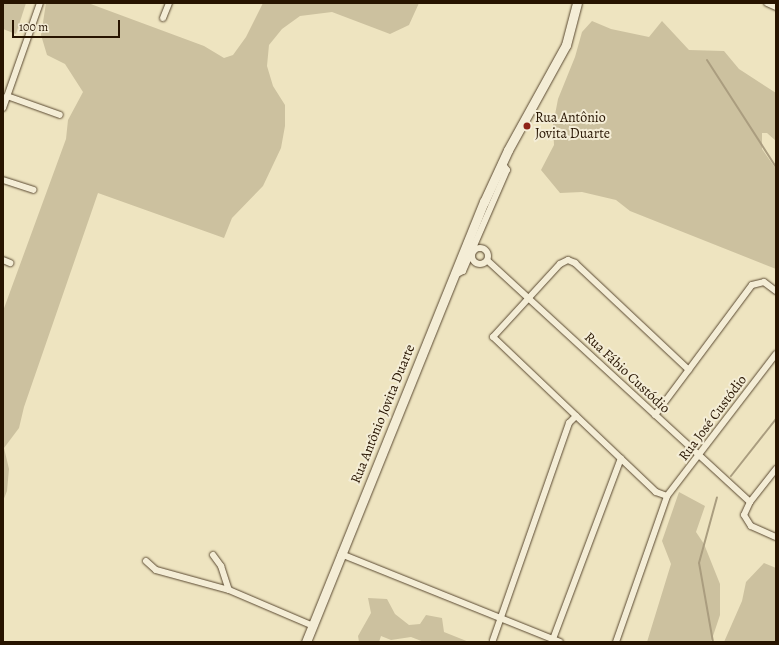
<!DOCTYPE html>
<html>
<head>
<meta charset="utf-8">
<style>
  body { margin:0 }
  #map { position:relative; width:779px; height:645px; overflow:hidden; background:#eee4c0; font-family:Alegreya,serif }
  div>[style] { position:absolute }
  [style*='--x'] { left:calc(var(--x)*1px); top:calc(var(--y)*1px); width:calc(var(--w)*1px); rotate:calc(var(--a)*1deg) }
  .green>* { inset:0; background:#ccc19f }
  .stream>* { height:2px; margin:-1px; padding:0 1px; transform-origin:1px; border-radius:1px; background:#aa9d7f }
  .roads { filter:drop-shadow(0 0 1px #594830) drop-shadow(0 0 1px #594830) }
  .minor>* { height:6px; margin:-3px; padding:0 3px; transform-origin:3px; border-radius:3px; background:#f4edd6 }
  .minor>.ring { margin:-3px; padding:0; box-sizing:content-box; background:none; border:6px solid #f4edd6; border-radius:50% }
  .secondary>* { height:9px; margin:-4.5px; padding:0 4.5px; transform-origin:4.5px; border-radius:4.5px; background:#f4edd6 }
  .dots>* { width:11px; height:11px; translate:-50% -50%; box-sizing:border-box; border:2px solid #f4edd6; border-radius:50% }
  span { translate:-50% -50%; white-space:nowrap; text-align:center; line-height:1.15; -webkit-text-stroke:4px #f4edd6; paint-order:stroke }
  .poi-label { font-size:14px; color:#271400 }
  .left { translate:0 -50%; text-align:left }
  .street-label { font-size:14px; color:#271400 }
  .frame { position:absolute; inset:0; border:4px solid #271400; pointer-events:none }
  .scale { position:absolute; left:12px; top:20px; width:108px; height:18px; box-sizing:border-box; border:2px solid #271400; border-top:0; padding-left:5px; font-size:12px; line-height:14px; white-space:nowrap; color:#271400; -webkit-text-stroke:3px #f4edd6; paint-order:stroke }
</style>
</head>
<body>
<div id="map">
  <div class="green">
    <div style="clip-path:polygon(3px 3px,26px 3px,16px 34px,3px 29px)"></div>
    <div style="clip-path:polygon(46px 3px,88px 3px,204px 46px,224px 58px,233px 55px,246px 37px,263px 3px,419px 3px,409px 25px,390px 34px,332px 12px,300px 16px,282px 29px,269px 45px,267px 66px,273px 86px,285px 105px,285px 126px,281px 148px,263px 186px,232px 218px,224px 238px,98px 193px,24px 407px,19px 428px,4px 448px,9px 469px,7px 491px,3px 501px,3px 311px,66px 139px,68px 120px,83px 92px,65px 64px,47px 55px,41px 35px)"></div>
    <div style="clip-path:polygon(592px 21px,611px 29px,649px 37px,662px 21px,689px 50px,724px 51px,739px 69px,776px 93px,776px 141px,767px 133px,762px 133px,762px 149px,776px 169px,776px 269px,630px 211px,616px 200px,582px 192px,560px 193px,541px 170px,554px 145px,553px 125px,558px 99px,575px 57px,582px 32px)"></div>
    <div style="clip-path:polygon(679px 492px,705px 506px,696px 532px,704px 544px,720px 584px,720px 615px,711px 642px,647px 642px,671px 564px,662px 541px)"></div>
    <div style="clip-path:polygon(764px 563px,776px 568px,776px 642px,724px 642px,742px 601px,746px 582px)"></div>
    <div style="clip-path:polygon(368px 598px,387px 599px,395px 614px,409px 625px,420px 624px,426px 615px,442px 618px,444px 632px,469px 642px,424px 642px,411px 637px,391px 640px,381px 636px,379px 642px,359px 642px,358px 636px,371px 613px)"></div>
  </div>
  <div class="stream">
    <div style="--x:707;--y:60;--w:127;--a:57.2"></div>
    <div style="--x:731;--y:476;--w:73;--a:-51.7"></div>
    <div style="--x:713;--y:642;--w:80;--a:-100"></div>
    <div style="--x:699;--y:563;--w:68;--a:-74.7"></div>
  </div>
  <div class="roads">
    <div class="minor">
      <div style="--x:767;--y:3;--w:10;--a:24"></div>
      <div style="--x:163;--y:18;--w:16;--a:-68"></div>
      <div style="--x:7;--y:96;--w:56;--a:19.7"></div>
      <div style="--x:3;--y:108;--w:111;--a:-70.6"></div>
      <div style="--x:3;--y:180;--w:32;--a:18"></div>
      <div class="ring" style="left:472px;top:248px;width:10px;height:10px"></div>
      <div style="--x:3;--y:260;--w:8;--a:23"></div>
      <div style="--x:488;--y:261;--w:356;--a:42.6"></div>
      <div style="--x:455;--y:275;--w:9;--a:-27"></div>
      <div style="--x:463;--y:271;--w:110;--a:-66.5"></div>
      <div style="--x:507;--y:170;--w:9;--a:-126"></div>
      <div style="--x:655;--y:415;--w:162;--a:-53.3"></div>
      <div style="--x:752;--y:285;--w:12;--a:-14"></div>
      <div style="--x:764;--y:282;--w:15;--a:37"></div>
      <div style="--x:776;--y:469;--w:42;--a:128.2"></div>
      <div style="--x:750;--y:502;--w:14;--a:115"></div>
      <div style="--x:744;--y:515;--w:13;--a:58"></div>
      <div style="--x:751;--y:526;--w:27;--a:24"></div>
      <div style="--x:667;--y:496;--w:12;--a:-160"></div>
      <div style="--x:656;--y:492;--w:225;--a:-136.4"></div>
      <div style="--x:493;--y:337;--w:99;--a:-47.5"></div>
      <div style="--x:560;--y:264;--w:9;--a:-27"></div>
      <div style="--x:568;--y:260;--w:8;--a:23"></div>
      <div style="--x:575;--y:263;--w:156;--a:43.2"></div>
      <div style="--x:341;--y:554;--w:236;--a:21.9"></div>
      <div style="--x:213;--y:555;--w:14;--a:54"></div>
      <div style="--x:221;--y:566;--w:25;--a:72"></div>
      <div style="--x:229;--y:590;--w:91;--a:23.2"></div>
      <div style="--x:146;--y:561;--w:13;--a:42"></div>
      <div style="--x:156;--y:570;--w:76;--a:15.3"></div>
      <div style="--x:553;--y:639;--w:193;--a:-69.4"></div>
      <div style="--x:493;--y:640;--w:230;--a:-70.7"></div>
      <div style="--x:569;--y:423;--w:10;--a:-45"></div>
      <div style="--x:616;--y:642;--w:155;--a:-70.7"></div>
      <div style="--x:667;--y:496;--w:179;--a:-52.5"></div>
    </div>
    <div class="secondary">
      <div style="--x:306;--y:642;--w:475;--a:-68"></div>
      <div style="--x:484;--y:202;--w:57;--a:-65.2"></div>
      <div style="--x:508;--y:150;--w:120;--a:-61.1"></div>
      <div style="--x:566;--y:45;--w:43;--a:-75.3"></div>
    </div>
  </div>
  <div class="dots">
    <div style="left:527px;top:126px;background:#8f2418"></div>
  </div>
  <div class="poi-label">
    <span class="left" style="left:535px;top:126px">Rua Antônio<br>Jovita Duarte</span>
  </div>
  <div class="street-label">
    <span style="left:627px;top:373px;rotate:43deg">Rua Fábio Custódio</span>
    <span style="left:383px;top:414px;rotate:-68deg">Rua Antônio Jovita Duarte</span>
    <span style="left:713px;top:418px;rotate:-53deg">Rua José Custódio</span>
  </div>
  <div class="frame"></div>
  <div class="scale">100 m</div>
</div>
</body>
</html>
